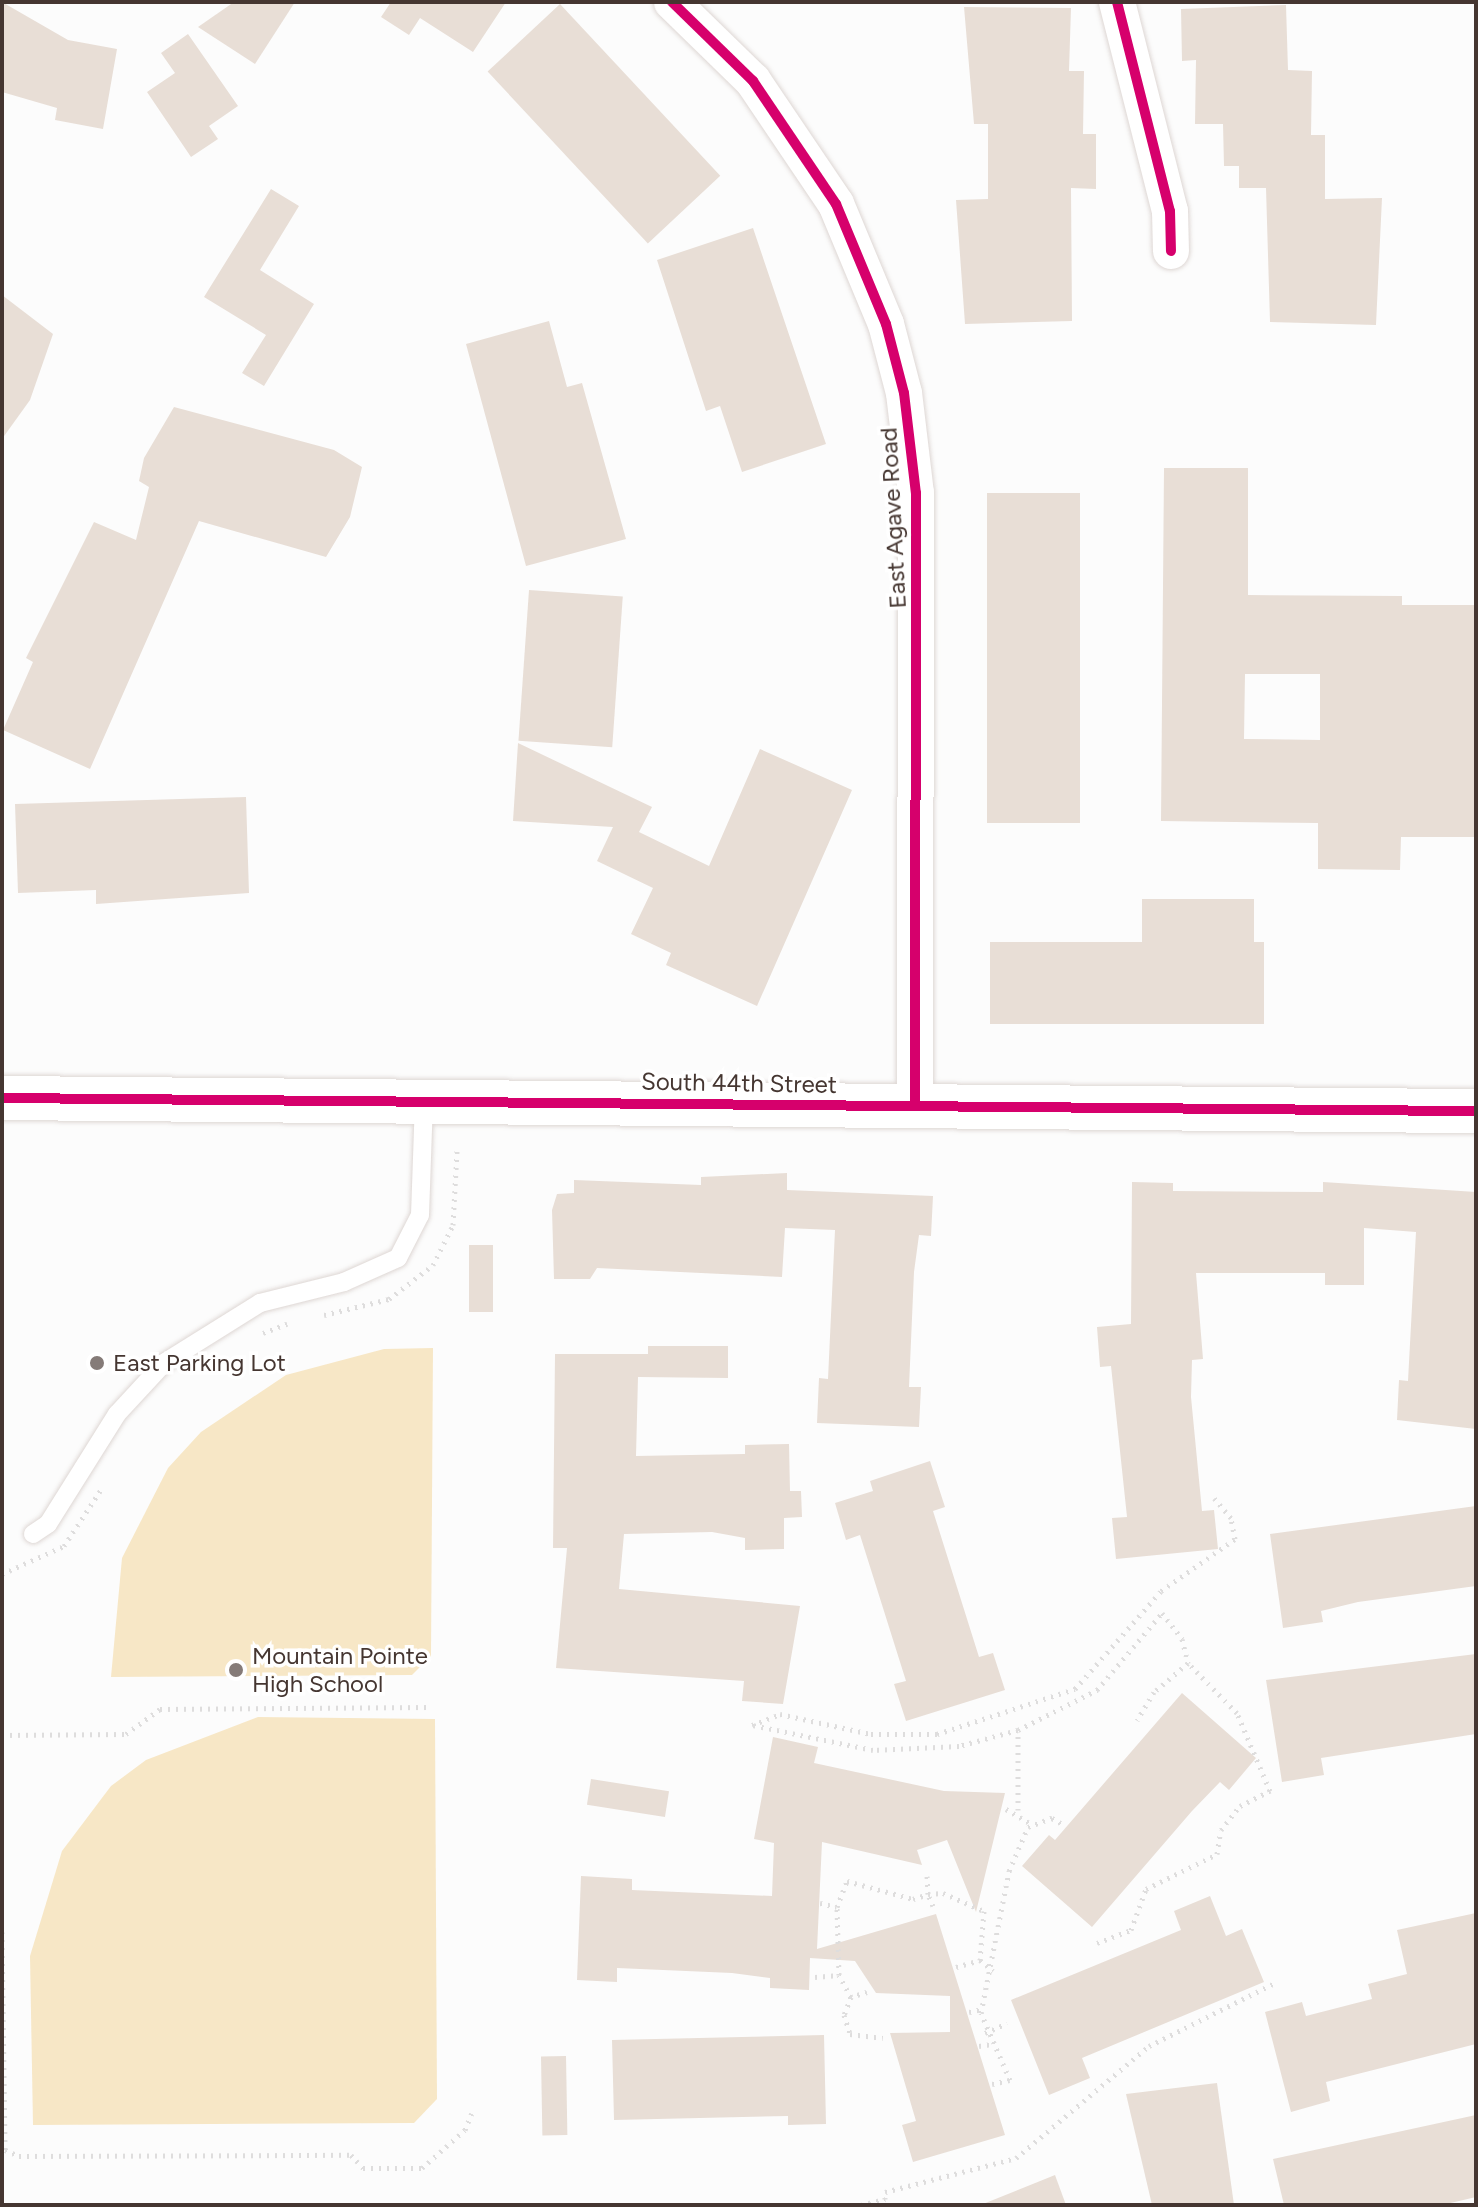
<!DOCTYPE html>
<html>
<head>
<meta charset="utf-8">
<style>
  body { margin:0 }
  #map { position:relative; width:1478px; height:2207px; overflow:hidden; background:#fcfcfc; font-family:Figtree,sans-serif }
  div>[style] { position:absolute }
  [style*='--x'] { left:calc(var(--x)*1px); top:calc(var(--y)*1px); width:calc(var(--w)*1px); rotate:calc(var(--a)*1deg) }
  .green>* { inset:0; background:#f7e7c6 }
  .building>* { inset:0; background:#e8ded6; transform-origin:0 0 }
  .path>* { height:5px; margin-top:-2.5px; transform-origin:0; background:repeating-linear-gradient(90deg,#dedddd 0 2px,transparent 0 8px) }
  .roads { filter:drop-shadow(0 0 2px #ded7d4) drop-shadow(0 0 2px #ded7d4) }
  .lane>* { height:18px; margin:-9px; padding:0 9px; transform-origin:9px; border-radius:9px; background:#fff }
  .street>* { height:36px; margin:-18px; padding:0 18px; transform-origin:18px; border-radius:18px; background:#fff }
  .secondary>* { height:44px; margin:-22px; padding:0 22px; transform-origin:22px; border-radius:22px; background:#fff }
  .cycleway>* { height:10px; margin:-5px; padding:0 5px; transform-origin:5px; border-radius:5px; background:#d6006c }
  .dots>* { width:22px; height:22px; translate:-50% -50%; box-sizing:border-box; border:4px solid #fff; border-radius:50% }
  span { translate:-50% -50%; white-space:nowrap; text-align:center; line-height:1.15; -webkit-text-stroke:7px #fff; paint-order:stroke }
  .street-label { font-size:24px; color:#453631 }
  .poi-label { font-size:24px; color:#453631 }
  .left { translate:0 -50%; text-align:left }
  .frame { position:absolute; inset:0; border:4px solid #453631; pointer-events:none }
</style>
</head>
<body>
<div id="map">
  <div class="green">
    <div style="clip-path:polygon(433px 1348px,431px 1656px,412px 1675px,111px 1677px,122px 1558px,168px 1468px,201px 1432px,286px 1375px,384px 1349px)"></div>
    <div style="clip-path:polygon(258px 1717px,435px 1719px,437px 2099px,414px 2123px,33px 2125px,30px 1956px,62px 1851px,111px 1786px,146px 1760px)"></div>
  </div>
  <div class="building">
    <div style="clip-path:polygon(2px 2px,68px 40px,117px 49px,103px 129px,55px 120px,57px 108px,2px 92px)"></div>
    <div style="clip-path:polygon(234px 2px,295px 2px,255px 64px,198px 27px)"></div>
    <div style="clip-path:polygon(391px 2px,506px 2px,473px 52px,420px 18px,409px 35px,381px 17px)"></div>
    <div style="left:560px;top:4px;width:235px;height:99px;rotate:47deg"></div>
    <div style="clip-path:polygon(1286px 5px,1288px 70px,1312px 71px,1311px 135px,1325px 135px,1325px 199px,1382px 198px,1376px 325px,1270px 322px,1266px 188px,1239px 188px,1239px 166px,1224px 166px,1223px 124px,1195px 124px,1196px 60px,1182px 61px,1181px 9px)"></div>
    <div style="clip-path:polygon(964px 7px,1071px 8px,1069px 71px,1084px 71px,1083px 134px,1096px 134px,1096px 189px,1071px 188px,1072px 321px,965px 324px,956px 200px,988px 199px,988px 124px,974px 124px)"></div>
    <div style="clip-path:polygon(188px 34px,238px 106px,209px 126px,218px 139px,191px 157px,147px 92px,175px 73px,161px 53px)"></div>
    <div style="clip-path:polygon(271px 189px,299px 206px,260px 270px,314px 304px,264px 386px,242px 373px,266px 335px,204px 297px)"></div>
    <div style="clip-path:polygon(753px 228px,826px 444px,742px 472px,720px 406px,706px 411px,657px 260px)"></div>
    <div style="clip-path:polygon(2px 295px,53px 334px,30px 400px,2px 439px)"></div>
    <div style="clip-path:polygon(549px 321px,567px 387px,582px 383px,626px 539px,526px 566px,466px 344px)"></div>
    <div style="clip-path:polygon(174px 407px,334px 450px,362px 467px,350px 517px,326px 557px,199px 521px,90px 769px,3px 730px,33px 662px,26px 658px,94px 522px,136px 540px,149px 487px,139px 481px,144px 458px)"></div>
    <div style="clip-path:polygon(evenodd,1164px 468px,1248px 468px,1248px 595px,1402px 596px,1402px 605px,1476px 605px,1476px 837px,1401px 837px,1400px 870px,1318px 869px,1318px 823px,1161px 821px,1164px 468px,1245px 674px,1320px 674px,1320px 740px,1244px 739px,1245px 674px)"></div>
    <div style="left:987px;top:493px;width:93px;height:330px"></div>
    <div style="left:529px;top:590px;width:94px;height:151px;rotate:4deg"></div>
    <div style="clip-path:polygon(518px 743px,652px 807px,639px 832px,709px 866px,760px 749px,852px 790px,757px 1006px,666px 965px,671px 953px,631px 934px,653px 888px,597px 861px,613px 827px,513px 821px)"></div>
    <div style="clip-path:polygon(246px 797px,249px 893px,96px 904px,96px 890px,18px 893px,15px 804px)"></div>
    <div style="clip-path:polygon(1142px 899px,1254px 899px,1254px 942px,1264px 942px,1264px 1024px,990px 1024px,990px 942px,1142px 942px)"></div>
    <div style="clip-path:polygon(787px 1173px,787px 1190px,933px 1196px,931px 1236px,919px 1235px,914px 1272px,909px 1387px,921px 1387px,919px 1427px,817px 1423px,819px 1378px,828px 1379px,835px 1230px,785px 1228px,782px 1277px,597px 1268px,590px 1279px,554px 1279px,552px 1210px,557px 1194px,574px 1193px,574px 1180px,701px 1185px,701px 1177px)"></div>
    <div style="clip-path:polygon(1132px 1182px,1173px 1183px,1173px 1191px,1323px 1192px,1323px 1182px,1476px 1192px,1476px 1429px,1397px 1420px,1399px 1380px,1408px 1381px,1416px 1232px,1364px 1228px,1364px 1285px,1325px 1285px,1325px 1273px,1196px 1273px,1203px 1359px,1192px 1360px,1191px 1397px,1202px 1511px,1214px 1510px,1218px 1549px,1116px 1559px,1112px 1518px,1127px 1517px,1111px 1366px,1100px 1367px,1097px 1327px,1131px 1324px)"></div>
    <div style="left:469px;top:1245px;width:24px;height:67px"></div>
    <div style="clip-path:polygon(648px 1346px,728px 1346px,728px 1378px,638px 1377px,636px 1456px,745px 1454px,745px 1445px,789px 1444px,790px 1491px,801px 1491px,802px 1517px,784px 1518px,784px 1549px,745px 1550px,745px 1538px,712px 1532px,624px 1534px,619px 1589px,800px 1606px,783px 1704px,742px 1701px,744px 1681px,556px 1668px,567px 1548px,553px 1548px,555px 1354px,648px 1354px)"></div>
    <div style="clip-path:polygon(930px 1461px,945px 1507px,933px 1511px,979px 1657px,993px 1653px,1005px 1690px,906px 1721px,894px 1684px,906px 1681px,860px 1535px,846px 1540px,835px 1503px,873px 1491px,870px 1481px)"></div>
    <div style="clip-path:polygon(1476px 1506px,1476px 1586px,1358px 1602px,1321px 1611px,1323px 1622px,1283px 1628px,1270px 1534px)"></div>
    <div style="clip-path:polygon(1476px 1654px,1476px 1734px,1321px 1758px,1324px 1775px,1282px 1782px,1266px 1680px)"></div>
    <div style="clip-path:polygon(1182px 1693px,1256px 1758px,1229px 1790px,1220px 1782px,1192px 1811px,1092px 1927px,1022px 1866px,1049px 1835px,1055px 1840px)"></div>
    <div style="clip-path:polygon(773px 1737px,818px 1747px,814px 1763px,944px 1791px,1005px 1793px,976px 1912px,947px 1840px,917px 1850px,922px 1865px,822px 1842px,817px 1949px,936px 1914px,1005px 2135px,913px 2162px,902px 2125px,916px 2121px,890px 2033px,950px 2032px,950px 1996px,876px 1993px,855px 1961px,810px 1958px,809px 1990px,770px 1988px,770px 1978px,732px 1973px,617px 1968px,617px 1982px,577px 1980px,581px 1876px,632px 1879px,632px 1890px,772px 1896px,774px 1843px,754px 1839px)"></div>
    <div style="left:591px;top:1779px;width:79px;height:26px;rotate:9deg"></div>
    <div style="clip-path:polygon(1210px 1896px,1226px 1936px,1242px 1929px,1264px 1982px,1082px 2058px,1090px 2078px,1049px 2095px,1011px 2000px,1181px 1930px,1174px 1911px)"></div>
    <div style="clip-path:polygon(1476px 1913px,1476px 2044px,1326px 2082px,1330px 2101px,1291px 2112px,1265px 2012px,1302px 2002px,1306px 2016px,1372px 1999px,1368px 1984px,1407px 1974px,1397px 1930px)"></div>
    <div style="clip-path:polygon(824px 2035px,826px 2124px,788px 2125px,788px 2116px,614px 2120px,612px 2040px)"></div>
    <div style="left:566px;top:2056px;width:79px;height:25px;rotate:89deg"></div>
    <div style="clip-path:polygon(1217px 2083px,1234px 2205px,1152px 2205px,1126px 2094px)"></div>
    <div style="clip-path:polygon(1476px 2115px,1476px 2197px,1442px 2205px,1284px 2205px,1273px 2159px)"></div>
    <div style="clip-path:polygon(1055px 2175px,1066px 2205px,983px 2205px,983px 2204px)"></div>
  </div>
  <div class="path">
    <div style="--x:324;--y:1315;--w:67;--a:-13.8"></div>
    <div style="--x:389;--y:1299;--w:56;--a:-37.7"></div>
    <div style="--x:433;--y:1265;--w:45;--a:-63.4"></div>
    <div style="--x:453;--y:1225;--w:75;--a:-86.9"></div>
    <div style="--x:263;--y:1333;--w:26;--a:-21"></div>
    <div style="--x:2;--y:1574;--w:68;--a:-24.3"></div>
    <div style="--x:64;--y:1546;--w:69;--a:-56.8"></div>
    <div style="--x:1018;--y:1730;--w:61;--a:164.8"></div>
    <div style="--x:959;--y:1746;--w:86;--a:177.3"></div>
    <div style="--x:873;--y:1750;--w:124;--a:-168.3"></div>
    <div style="--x:752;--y:1725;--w:30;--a:-21"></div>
    <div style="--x:780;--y:1714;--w:93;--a:12.4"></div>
    <div style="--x:871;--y:1734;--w:66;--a:0"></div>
    <div style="--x:937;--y:1734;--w:145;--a:-18.1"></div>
    <div style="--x:1075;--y:1689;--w:130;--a:-48.7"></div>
    <div style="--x:1161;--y:1591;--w:90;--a:-35.1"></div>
    <div style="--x:1235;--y:1539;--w:21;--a:-101"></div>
    <div style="--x:1231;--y:1518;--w:26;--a:-130"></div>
    <div style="--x:2;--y:1735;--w:124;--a:-0.5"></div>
    <div style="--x:126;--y:1734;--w:42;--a:-36.3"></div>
    <div style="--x:160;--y:1709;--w:272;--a:-0.4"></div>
    <div style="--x:1006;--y:1809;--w:31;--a:31"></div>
    <div style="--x:1018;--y:1810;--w:80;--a:-90"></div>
    <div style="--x:1018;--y:1730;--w:89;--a:-26.9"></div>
    <div style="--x:1097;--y:1690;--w:101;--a:-49.8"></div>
    <div style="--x:1162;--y:1613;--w:33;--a:52"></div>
    <div style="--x:1182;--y:1639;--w:25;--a:76"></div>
    <div style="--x:1188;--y:1663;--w:45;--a:139.5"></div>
    <div style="--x:1154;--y:1692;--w:33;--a:121"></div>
    <div style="--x:820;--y:1903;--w:17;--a:13"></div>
    <div style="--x:933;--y:1906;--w:13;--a:-113"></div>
    <div style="--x:928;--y:1894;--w:15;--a:-4"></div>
    <div style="--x:943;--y:1893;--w:45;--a:23.7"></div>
    <div style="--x:984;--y:1911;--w:49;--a:94.7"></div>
    <div style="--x:2;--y:1932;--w:218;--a:89.2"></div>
    <div style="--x:5;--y:2150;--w:15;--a:23"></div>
    <div style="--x:19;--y:2156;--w:332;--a:-0.2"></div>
    <div style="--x:351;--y:2155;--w:18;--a:47"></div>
    <div style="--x:363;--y:2168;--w:59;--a:0"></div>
    <div style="--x:422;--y:2168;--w:57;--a:-41.5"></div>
    <div style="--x:465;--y:2130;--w:18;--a:-68"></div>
    <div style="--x:1097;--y:1943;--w:36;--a:-21"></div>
    <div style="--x:1131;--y:1930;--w:44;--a:-69.9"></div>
    <div style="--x:1146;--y:1889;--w:79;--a:-26.2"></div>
    <div style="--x:1217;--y:1854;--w:24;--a:-81"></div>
    <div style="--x:1221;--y:1830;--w:31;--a:-52"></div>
    <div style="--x:1240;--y:1806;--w:34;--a:-27"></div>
    <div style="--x:1270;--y:1791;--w:85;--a:-112.9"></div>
    <div style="--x:1237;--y:1713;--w:70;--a:-134.4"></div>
    <div style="--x:956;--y:1967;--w:25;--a:-16"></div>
    <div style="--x:980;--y:1960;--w:17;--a:40"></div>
    <div style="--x:815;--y:1977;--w:24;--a:-5"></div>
    <div style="--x:867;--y:1992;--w:17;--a:163"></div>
    <div style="--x:851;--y:1997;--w:25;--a:-119"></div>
    <div style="--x:839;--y:1975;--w:68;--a:-91.7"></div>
    <div style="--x:837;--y:1907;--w:28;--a:-69"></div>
    <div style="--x:847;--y:1881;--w:68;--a:15.3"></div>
    <div style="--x:913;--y:1899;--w:16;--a:-18"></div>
    <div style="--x:928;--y:1894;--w:18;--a:-93"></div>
    <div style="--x:851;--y:1997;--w:19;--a:111"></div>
    <div style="--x:844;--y:2015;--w:20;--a:72"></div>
    <div style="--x:850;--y:2034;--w:33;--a:7"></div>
    <div style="--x:969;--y:2012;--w:13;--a:-13"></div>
    <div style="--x:985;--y:2033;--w:24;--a:-24"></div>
    <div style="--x:979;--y:2046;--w:13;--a:-9"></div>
    <div style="--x:992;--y:2084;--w:18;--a:-13"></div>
    <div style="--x:1010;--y:2080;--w:73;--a:-113.4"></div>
    <div style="--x:981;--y:2013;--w:145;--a:-78.8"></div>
    <div style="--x:1009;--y:1871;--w:48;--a:-66.6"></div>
    <div style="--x:1028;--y:1827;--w:26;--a:-21"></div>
    <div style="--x:1052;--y:1818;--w:12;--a:31"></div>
    <div style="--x:861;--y:2205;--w:25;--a:-14"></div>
    <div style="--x:885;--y:2199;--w:7;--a:-90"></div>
    <div style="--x:885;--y:2192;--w:135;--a:-14.5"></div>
    <div style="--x:1016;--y:2158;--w:174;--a:-40.1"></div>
    <div style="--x:1149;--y:2046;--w:143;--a:-26.6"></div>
  </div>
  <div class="roads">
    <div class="lane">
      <div style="--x:33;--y:1534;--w:18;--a:-34"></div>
      <div style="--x:48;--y:1524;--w:130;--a:-57.9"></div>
      <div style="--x:117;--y:1414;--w:69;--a:-47.3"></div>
      <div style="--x:164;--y:1363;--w:113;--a:-32"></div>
      <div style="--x:260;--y:1303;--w:87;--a:-14"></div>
      <div style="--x:344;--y:1282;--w:59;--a:-24"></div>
      <div style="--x:398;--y:1258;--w:48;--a:-62.9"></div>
      <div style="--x:420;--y:1215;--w:115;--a:-88"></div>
    </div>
    <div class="street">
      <div style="--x:672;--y:2;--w:113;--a:44.3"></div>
      <div style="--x:753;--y:81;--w:148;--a:56"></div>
      <div style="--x:836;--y:204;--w:130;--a:67.4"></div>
      <div style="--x:886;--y:324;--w:71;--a:75.4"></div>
      <div style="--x:904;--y:393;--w:101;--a:83.2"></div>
      <div style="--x:916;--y:493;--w:613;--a:90.09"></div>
      <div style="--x:1117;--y:2;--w:216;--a:75.8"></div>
      <div style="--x:1170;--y:211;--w:40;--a:88.6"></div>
    </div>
    <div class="secondary">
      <div style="--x:2;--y:1098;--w:1474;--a:0.51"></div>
    </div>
  </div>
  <div class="cycleway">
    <div style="--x:672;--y:2;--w:113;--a:44.3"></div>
    <div style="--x:753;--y:81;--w:148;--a:56"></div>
    <div style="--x:836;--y:204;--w:130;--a:67.4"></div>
    <div style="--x:886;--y:324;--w:71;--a:75.4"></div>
    <div style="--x:904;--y:393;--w:101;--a:83.2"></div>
    <div style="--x:916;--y:493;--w:613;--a:90.09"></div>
    <div style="--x:1117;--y:2;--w:216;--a:75.8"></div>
    <div style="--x:1170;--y:211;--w:40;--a:88.6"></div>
    <div style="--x:2;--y:1098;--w:1474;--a:0.51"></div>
  </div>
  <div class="dots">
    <div style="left:97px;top:1363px;background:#857b78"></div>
    <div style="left:236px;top:1670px;background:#857b78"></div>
  </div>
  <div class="street-label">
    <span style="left:893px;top:518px;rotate:-93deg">East Agave Road</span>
    <span style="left:739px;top:1083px;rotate:1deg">South 44th Street</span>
  </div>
  <div class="poi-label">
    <span class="left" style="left:113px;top:1363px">East Parking Lot</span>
    <span class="left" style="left:252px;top:1670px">Mountain Pointe<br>High School</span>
  </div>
  <div class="frame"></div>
</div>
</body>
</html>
